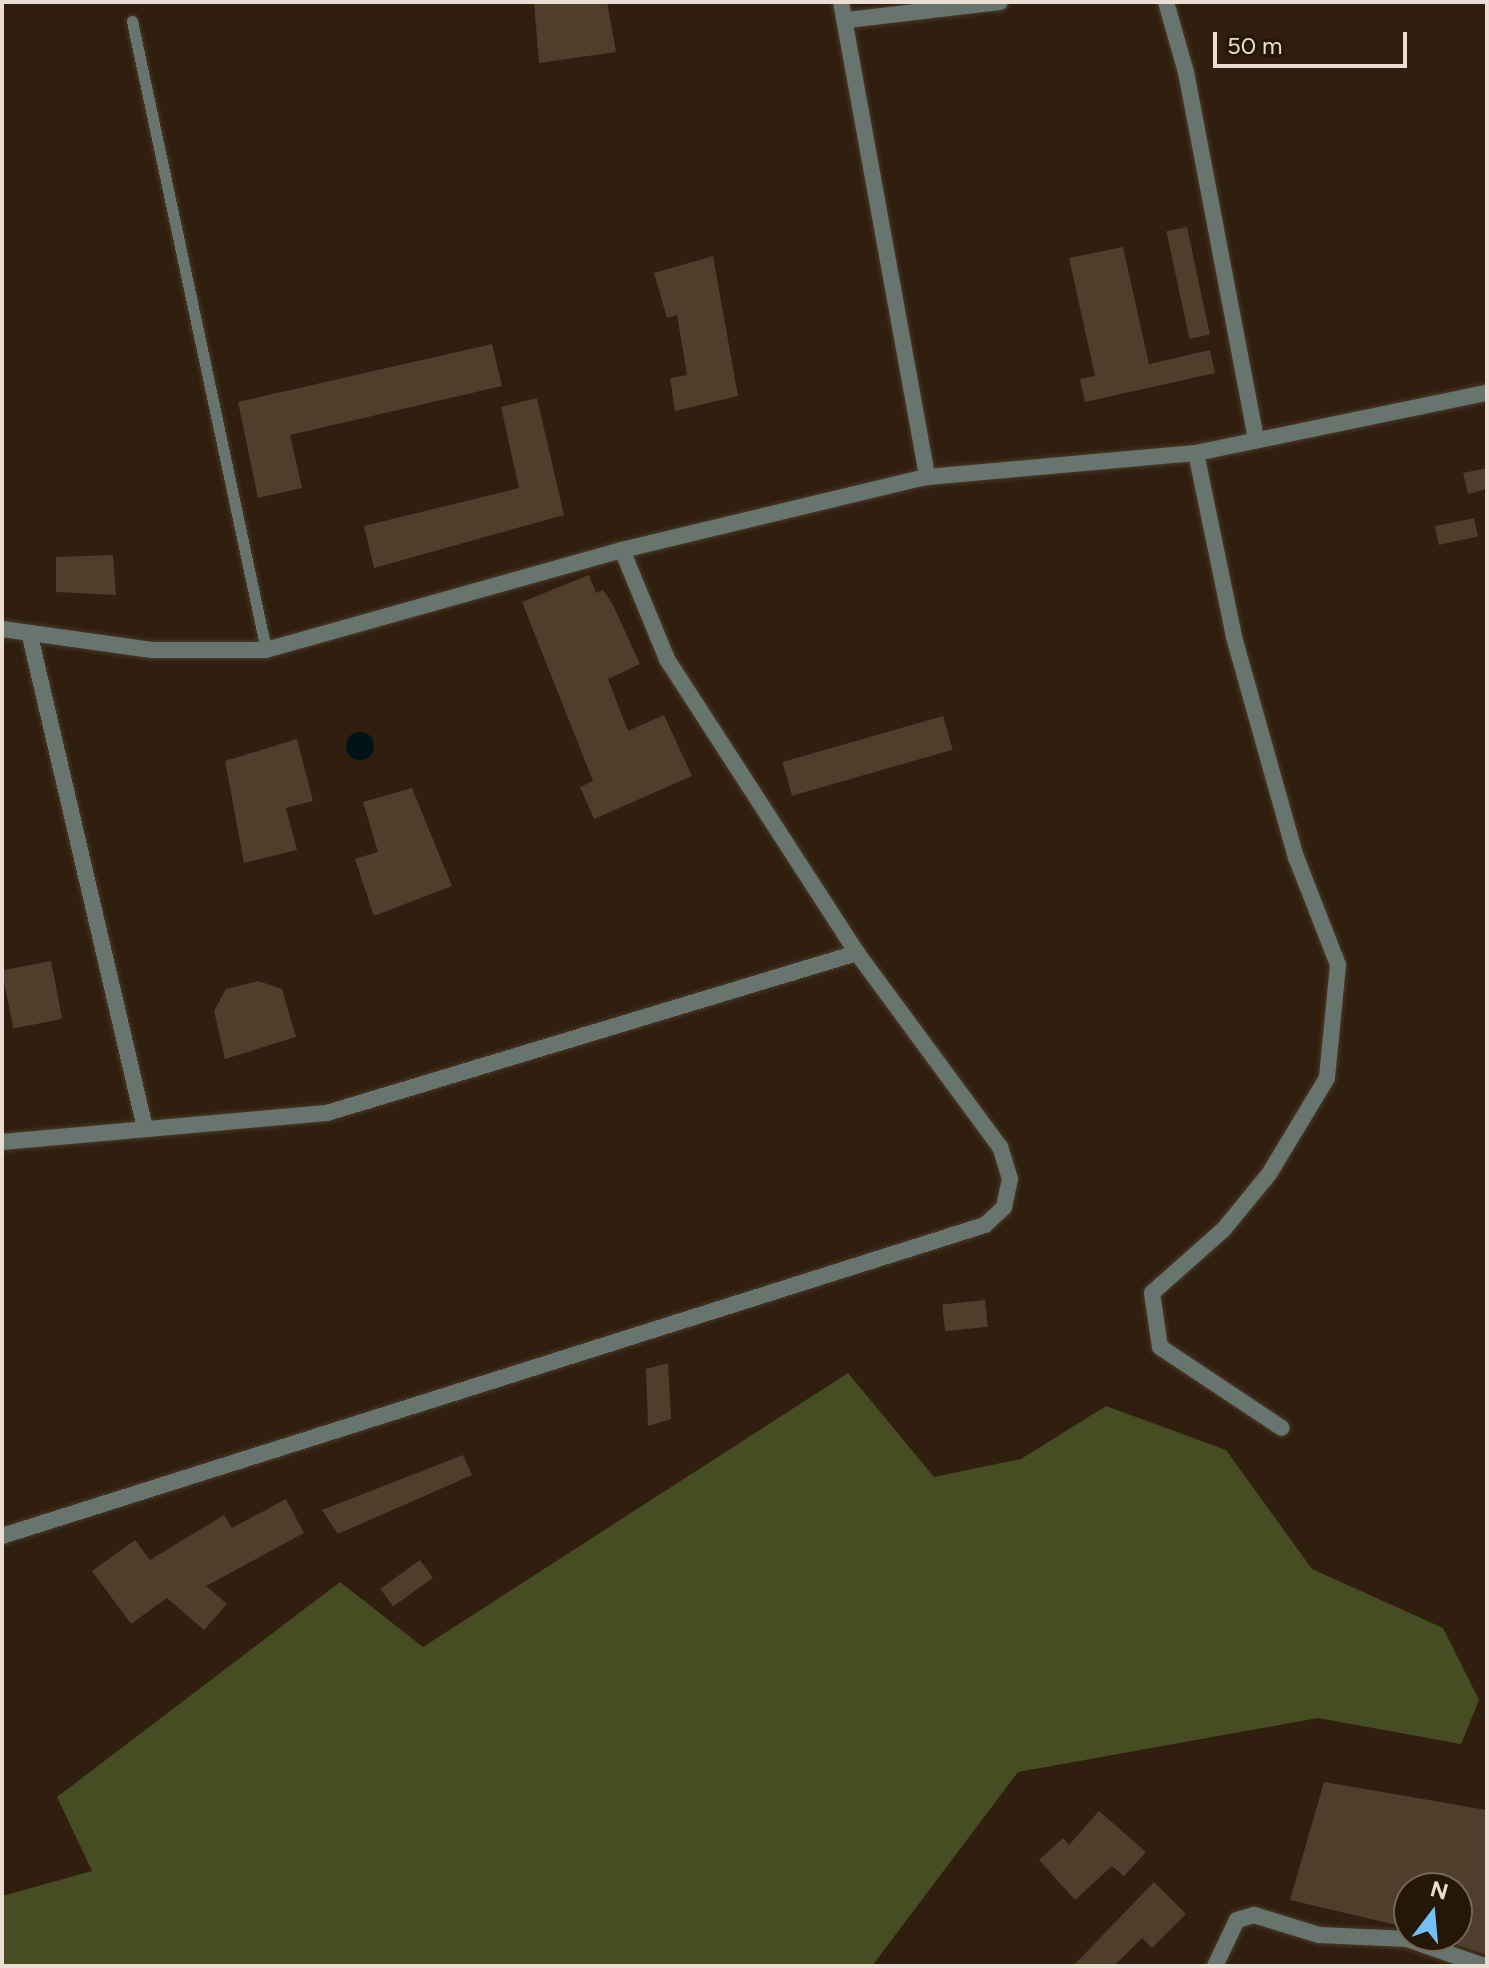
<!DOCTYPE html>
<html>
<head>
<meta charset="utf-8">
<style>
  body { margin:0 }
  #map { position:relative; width:1489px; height:1968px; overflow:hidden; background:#301f0e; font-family:Figtree,sans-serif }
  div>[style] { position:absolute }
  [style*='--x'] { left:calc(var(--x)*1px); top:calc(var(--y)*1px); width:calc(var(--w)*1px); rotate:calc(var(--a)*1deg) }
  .green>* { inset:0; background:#464d22 }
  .water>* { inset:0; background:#001319 }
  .round { border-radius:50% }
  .building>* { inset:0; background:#4f3e2b; transform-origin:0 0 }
  .roads { filter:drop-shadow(0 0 2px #4a3a2a) drop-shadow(0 0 2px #4a3a2a) }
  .service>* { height:11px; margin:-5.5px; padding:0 5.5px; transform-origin:5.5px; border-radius:5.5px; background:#68746e }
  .minor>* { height:16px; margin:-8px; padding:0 8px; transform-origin:8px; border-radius:8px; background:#68746e }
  span { translate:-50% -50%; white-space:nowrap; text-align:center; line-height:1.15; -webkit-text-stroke:6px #261605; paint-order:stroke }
  .frame { position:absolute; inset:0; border:4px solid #eaded4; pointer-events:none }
  .north { position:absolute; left:1393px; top:1872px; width:80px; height:80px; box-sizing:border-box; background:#261605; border:2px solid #746658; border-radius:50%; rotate:16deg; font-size:22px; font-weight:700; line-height:32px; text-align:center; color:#eaded4 }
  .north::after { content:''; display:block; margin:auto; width:28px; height:36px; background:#71c1f5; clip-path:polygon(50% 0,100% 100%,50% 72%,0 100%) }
  .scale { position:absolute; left:1213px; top:32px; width:194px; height:36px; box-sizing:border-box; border:4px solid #eaded4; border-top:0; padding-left:10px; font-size:24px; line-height:28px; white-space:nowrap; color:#eaded4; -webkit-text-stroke:6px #261605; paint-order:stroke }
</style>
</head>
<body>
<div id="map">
  <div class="green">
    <div style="clip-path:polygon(848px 1373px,934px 1477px,1021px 1459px,1106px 1406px,1226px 1450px,1312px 1569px,1443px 1628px,1479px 1700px,1461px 1744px,1318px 1718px,1018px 1772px,872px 1966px,2px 1966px,2px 1896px,92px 1871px,57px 1797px,340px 1582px,423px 1647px)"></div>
  </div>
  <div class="water">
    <div class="round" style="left:346px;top:732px;width:28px;height:28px"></div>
  </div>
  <div class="building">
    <div style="clip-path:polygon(534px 2px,607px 2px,616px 52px,539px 63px)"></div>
    <div style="left:1187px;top:227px;width:110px;height:21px;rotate:78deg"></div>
    <div style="clip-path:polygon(1123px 247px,1149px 364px,1210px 350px,1215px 373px,1085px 402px,1080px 379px,1095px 376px,1069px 258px)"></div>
    <div style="clip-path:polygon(713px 256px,738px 396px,675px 411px,670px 378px,687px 375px,677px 315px,667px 318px,654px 273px)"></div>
    <div style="clip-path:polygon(492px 344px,502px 386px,290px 435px,302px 488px,258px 498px,238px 402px)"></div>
    <div style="clip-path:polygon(537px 398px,564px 515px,374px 568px,364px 526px,519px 488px,501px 407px)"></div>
    <div style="clip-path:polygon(1487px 468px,1487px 489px,1468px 494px,1463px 473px)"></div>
    <div style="left:1474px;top:518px;width:19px;height:40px;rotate:78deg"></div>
    <div style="clip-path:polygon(113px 555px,116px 595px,56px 592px,56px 557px)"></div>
    <div style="clip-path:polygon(589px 575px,596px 593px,603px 590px,612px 603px,640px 664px,608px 679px,628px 731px,664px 715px,692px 776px,594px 819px,580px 787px,593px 781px,522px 602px)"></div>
    <div style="left:943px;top:716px;width:35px;height:167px;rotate:74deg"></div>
    <div style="clip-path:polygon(297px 739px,313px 801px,286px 808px,297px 850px,244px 863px,225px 761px)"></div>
    <div style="clip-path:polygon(412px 788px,452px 886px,374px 916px,355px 859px,378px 852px,363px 802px)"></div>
    <div style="left:51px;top:961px;width:59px;height:50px;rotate:79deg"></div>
    <div style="clip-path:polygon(258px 981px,282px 989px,296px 1037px,225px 1059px,214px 1011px,226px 989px)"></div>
    <div style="left:985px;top:1300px;width:27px;height:43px;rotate:84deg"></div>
    <div style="clip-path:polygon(668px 1363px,671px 1419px,648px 1426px,646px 1369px)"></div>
    <div style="clip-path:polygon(463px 1455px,472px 1475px,338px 1534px,322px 1510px)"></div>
    <div style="clip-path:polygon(286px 1499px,304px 1533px,206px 1586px,227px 1604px,204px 1630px,167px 1598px,131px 1624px,92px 1571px,135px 1540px,150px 1560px,224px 1515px,232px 1528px)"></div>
    <div style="left:420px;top:1560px;width:22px;height:49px;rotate:54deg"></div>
    <div style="clip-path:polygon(1324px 1782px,1487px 1810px,1487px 1955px,1457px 1945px,1457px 1888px,1409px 1888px,1409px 1928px,1290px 1900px)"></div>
    <div style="clip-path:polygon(1099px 1811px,1146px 1852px,1124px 1876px,1112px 1866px,1075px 1900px,1039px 1860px,1063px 1838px,1069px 1845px)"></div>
    <div style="clip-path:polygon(1154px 1882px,1186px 1914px,1152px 1948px,1142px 1938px,1114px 1966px,1073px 1966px)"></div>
  </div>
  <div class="roads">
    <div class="service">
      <div style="--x:132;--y:21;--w:643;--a:77.97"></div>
    </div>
    <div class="minor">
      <div style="--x:841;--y:2;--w:483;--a:79.7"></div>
      <div style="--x:1166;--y:2;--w:73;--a:74.1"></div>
      <div style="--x:1186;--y:72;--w:375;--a:79.2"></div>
      <div style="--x:847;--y:20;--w:154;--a:-6.7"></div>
      <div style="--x:1196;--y:453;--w:188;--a:78.3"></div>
      <div style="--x:1234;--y:637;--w:229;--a:74.3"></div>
      <div style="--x:1296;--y:857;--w:116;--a:68.7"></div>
      <div style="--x:1338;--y:965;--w:114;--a:95.6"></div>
      <div style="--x:1327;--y:1078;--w:112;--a:121.1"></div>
      <div style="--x:1269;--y:1174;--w:71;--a:129.3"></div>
      <div style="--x:1224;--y:1229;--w:96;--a:138.4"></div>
      <div style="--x:1152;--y:1293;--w:55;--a:81.6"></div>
      <div style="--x:1160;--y:1347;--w:146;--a:33.6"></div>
      <div style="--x:2;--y:629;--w:151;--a:8"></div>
      <div style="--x:152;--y:650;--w:114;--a:0"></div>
      <div style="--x:266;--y:650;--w:370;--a:-15.7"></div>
      <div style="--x:622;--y:550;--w:314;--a:-13.5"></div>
      <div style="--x:927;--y:477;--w:270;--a:-5.1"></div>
      <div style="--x:1196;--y:453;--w:297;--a:-11.7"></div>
      <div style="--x:30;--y:636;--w:501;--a:76.85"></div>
      <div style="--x:2;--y:1142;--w:326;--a:-5.1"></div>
      <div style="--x:327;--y:1113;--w:554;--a:-16.8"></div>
      <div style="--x:2;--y:1536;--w:1031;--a:-17.56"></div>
      <div style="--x:985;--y:1225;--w:26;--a:-43"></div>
      <div style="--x:1004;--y:1207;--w:29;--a:-78"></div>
      <div style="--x:1010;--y:1179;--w:34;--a:-107"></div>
      <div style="--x:1000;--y:1147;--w:241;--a:-126.4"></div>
      <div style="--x:857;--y:953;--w:350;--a:-122.9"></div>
      <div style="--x:667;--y:659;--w:118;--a:-112.4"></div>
      <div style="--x:1215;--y:1966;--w:51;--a:-64.4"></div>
      <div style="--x:1237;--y:1920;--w:18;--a:-16"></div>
      <div style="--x:1254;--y:1915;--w:68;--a:17.1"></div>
      <div style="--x:1319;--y:1935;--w:88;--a:2.6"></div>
      <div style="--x:1407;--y:1939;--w:82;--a:19.3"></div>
    </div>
  </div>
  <div class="frame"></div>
  <div class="north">N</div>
  <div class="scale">50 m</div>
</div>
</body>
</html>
